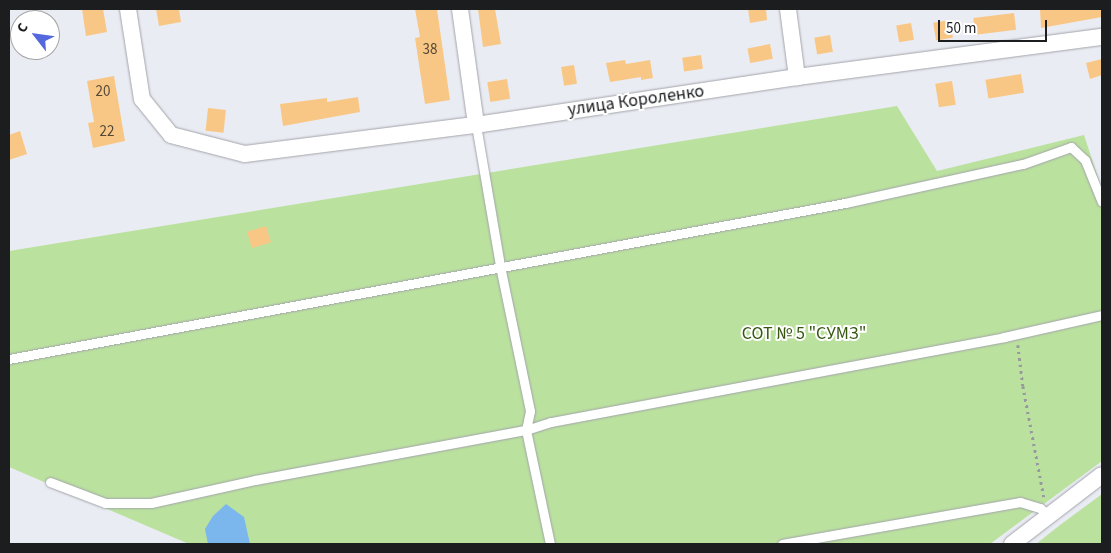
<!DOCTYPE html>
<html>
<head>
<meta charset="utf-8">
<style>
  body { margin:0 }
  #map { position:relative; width:1111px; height:553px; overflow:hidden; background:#eaecf3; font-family:"Source Sans 3",sans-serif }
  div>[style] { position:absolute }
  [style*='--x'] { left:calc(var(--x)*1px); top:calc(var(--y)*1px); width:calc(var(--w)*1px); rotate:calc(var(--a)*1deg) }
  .green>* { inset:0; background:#bbe19f }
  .water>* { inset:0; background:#7bb6ed }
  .building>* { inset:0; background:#f9c785; transform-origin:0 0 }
  .path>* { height:2.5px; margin-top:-1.25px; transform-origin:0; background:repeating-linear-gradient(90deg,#97999e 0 2.5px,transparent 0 6.5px) }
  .roads { filter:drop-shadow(0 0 1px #a2a4aa) drop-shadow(0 0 1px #a2a4aa) }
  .service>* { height:9px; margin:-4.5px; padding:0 4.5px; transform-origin:4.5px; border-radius:4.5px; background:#fff }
  .minor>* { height:16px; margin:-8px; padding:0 8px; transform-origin:8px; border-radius:8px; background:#fff }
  span { translate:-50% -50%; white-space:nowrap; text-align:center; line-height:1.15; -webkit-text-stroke:4px #fff; paint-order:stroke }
  .number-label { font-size:15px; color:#534838 }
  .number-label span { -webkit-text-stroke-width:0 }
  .street-label { font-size:18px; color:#1c1d1f }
  .park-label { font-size:18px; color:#355711 }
  .frame { position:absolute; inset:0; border:10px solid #1c1d1f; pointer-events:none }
  .north { position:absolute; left:10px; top:10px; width:50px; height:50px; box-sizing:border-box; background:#fff; border:1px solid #a4a5a5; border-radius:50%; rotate:300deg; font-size:14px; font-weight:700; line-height:20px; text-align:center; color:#1c1d1f }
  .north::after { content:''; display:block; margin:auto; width:18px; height:22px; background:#5368dd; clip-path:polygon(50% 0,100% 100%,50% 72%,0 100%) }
  .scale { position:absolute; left:938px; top:20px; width:109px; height:22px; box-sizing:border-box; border:2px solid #1c1d1f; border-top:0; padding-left:6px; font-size:15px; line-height:18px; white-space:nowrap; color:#1c1d1f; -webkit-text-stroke:4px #fff; paint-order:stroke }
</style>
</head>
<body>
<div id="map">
  <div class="green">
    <div style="clip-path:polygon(897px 106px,937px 171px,1084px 135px,1102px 190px,1102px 461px,990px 544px,189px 544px,9px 467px,9px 251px)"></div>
    <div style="clip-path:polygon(1102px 494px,1102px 544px,1036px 544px,1060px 525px)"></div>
  </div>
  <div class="water">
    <div style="clip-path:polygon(226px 504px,244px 517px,250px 544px,208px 544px,205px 529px,213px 516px)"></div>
  </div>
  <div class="building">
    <div style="clip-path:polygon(82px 9px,103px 9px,107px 32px,86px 36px)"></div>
    <div style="clip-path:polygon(156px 9px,179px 9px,181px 22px,159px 26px)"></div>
    <div style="clip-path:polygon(415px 9px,437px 9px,450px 100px,425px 104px,415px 38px,420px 37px)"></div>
    <div style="clip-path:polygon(478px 9px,495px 9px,501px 44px,483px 47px)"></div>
    <div style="clip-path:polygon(748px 9px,766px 9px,767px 20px,750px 23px)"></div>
    <div style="clip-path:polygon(1040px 9px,1102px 9px,1102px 17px,1041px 28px)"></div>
    <div style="left:1014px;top:13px;width:17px;height:41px;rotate:83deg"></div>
    <div style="left:950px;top:20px;width:18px;height:17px;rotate:81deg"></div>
    <div style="left:911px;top:23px;width:17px;height:15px;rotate:80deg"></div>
    <div style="left:830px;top:35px;width:17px;height:16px;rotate:80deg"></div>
    <div style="left:770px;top:44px;width:15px;height:23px;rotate:79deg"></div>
    <div style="left:701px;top:55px;width:14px;height:19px;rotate:82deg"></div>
    <div style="clip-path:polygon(1102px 59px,1102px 75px,1090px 79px,1086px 63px)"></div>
    <div style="clip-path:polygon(625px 60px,626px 64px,650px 60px,653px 78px,641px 80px,641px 77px,610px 82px,606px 63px)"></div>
    <div style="left:574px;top:65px;width:19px;height:13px;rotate:81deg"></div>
    <div style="left:1021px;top:74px;width:19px;height:36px;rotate:81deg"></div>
    <div style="clip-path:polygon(114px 76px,125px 141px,93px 148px,88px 123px,94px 122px,87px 81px)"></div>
    <div style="left:507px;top:79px;width:20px;height:20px;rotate:81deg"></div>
    <div style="left:952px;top:81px;width:24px;height:17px;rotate:81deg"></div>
    <div style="clip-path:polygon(358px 97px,360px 112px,283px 126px,280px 104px,327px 98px,327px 102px)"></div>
    <div style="left:208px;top:108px;width:18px;height:23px;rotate:6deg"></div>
    <div style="clip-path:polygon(20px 131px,27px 154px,9px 160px,9px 135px)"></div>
    <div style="left:266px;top:226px;width:17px;height:20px;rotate:73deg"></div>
  </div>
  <div class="path">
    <div style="--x:1018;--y:345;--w:41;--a:83"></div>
    <div style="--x:1023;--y:386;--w:113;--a:79.3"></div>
  </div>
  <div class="roads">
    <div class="service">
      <div style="--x:476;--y:125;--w:143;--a:80.3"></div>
      <div style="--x:500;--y:266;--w:148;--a:78.3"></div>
      <div style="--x:530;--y:411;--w:19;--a:102"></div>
      <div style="--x:526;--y:430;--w:116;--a:78.1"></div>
      <div style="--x:9;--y:359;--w:850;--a:-10.57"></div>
      <div style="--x:845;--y:203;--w:182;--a:-12.4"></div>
      <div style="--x:1023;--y:164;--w:51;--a:-19.5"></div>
      <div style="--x:1071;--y:147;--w:19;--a:43"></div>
      <div style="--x:1085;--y:160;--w:45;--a:68"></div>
      <div style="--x:50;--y:482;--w:59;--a:20.9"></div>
      <div style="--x:105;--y:503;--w:46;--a:0"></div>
      <div style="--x:151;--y:503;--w:107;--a:-12.5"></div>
      <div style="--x:255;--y:480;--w:276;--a:-10.5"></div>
      <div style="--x:526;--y:430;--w:26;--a:-18"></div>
      <div style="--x:551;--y:422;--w:461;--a:-10.6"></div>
      <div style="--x:1004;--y:337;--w:100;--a:-12.7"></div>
      <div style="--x:782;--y:544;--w:242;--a:-10"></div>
      <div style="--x:1020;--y:502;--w:21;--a:17"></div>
      <div style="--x:1040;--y:508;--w:13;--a:39"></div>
    </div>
    <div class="minor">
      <div style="--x:128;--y:9;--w:91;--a:81.2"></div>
      <div style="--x:142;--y:99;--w:46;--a:51.1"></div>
      <div style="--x:171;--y:135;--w:76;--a:14.4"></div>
      <div style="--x:245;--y:154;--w:233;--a:-7.2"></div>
      <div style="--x:476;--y:125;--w:325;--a:-8.5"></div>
      <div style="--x:797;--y:77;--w:308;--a:-7.5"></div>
      <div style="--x:460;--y:9;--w:117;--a:82.1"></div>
      <div style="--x:788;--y:9;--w:69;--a:82.5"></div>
      <div style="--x:1012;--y:544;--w:113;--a:-37.5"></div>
    </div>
  </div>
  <div class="number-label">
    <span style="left:430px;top:50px">38</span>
    <span style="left:103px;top:92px">20</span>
    <span style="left:107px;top:132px">22</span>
  </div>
  <div class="street-label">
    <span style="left:636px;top:101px;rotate:-8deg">улица Короленко</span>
  </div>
  <div class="park-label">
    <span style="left:804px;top:334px">СОТ № 5 "СУМЗ"</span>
  </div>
  <div class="frame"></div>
  <div class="north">С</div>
  <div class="scale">50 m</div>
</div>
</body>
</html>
